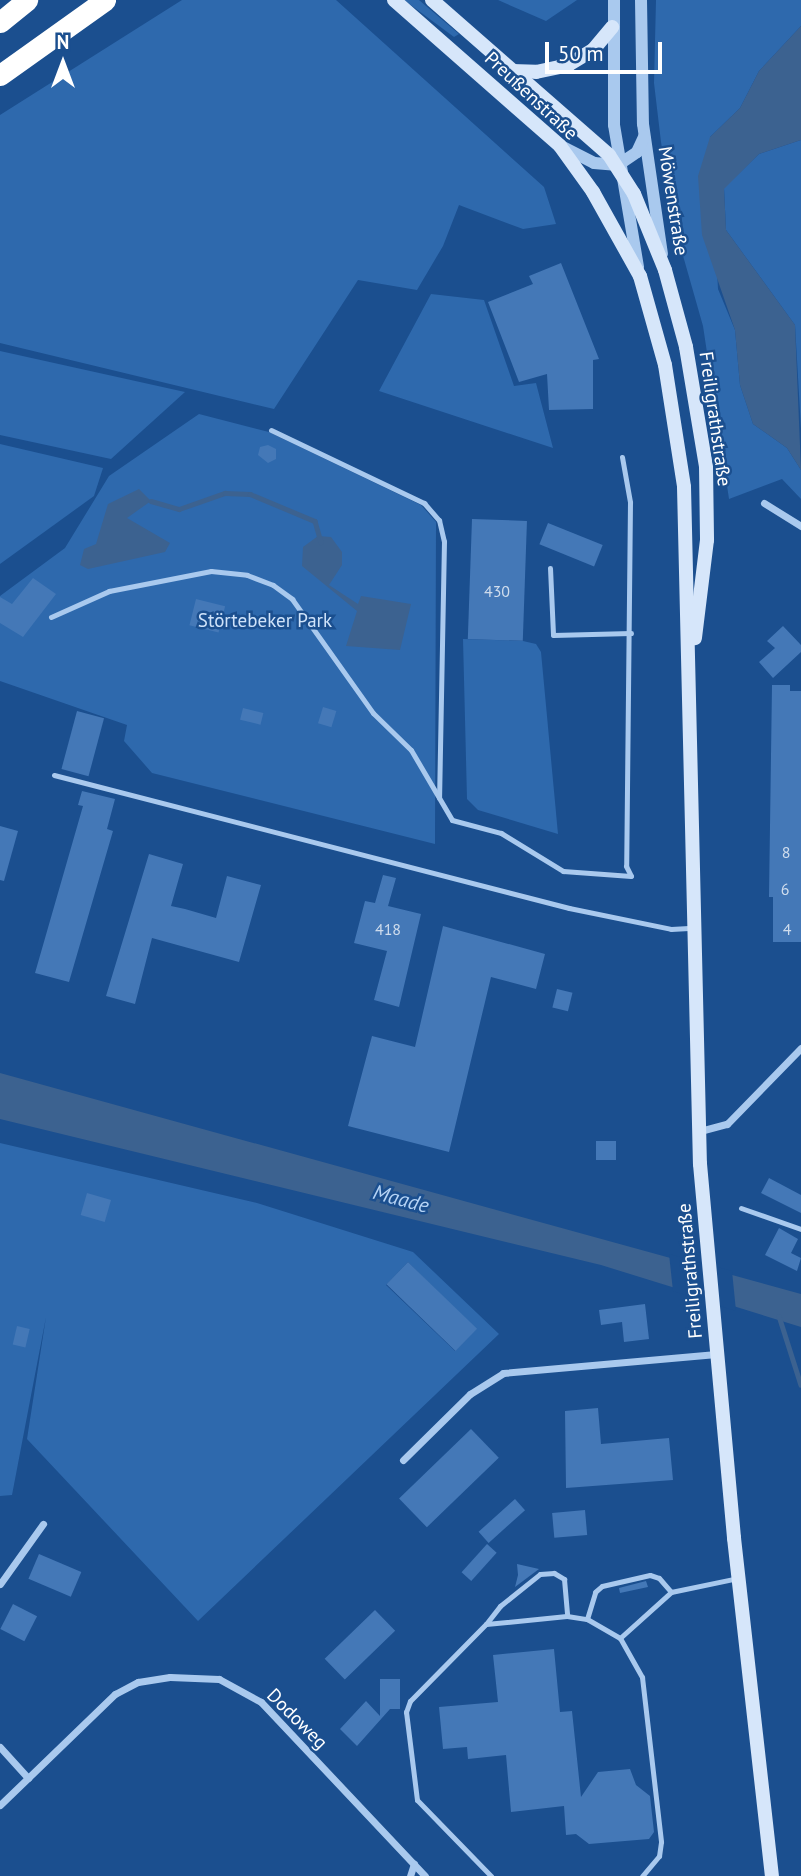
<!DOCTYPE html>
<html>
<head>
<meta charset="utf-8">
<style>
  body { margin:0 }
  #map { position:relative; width:801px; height:1876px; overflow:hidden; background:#1b4f8f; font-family:"PT Sans",sans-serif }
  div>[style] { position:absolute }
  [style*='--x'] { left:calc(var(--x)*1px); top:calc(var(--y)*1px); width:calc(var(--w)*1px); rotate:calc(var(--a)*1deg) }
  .green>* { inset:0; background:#2e69ad }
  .water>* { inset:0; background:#3c6290 }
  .pier>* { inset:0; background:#1b4f8f }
  .stream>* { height:4.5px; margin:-2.25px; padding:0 2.25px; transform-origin:2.25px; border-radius:2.25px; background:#3c6290 }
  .building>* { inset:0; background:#4478b7; transform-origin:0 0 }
  .service>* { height:5px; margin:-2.5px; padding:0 2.5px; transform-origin:2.5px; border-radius:2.5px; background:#a9c9ee }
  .minor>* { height:7px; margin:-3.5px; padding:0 3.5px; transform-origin:3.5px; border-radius:3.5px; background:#a9c9ee }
  .tertiary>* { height:12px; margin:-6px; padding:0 6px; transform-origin:6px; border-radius:6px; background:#a9c9ee }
  .secondary>* { height:14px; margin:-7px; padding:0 7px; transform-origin:7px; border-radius:7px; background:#d6e6fa }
  .motorway>* { height:21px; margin:-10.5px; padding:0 10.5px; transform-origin:10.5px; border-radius:10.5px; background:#fff }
  span { translate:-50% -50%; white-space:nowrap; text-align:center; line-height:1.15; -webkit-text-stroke:5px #1b4f8f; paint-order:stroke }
  .number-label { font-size:16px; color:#d0dded }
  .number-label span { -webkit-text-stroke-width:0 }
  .street-label { font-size:19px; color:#fff }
  .park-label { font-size:19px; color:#cfe3fa }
  .water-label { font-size:21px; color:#b5d3f5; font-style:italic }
  .north { position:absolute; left:28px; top:28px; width:70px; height:70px; -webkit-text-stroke:5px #1b4f8f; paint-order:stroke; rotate:0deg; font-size:19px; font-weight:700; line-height:28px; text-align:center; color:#fff }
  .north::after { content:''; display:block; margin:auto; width:24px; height:32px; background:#fff; clip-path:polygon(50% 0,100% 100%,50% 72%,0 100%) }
  .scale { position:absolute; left:545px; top:42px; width:117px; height:32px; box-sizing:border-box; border:4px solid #fff; border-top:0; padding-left:9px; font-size:21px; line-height:24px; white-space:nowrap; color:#fff; -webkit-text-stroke:5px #1b4f8f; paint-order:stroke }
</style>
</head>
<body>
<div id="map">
  <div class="green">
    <div style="clip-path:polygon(182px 0,336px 0,544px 187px,556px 224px,523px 229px,459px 205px,443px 246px,417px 290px,358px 280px,274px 409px,0 343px,0 115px)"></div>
    <div style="clip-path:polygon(404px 0,419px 0,459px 34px,454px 37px)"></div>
    <div style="clip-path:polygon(498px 0,577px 0,546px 21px)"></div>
    <div style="clip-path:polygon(656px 0,801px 0,801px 26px,759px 71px,740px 108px,710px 137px,718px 289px,735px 330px,740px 385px,753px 424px,787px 448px,801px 470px,801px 499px,782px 479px,729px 499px,703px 326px,674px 224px,661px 142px,654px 83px)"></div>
    <div style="clip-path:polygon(801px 140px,801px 429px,795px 325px,726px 230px,724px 188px,759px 154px)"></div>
    <div style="clip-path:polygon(431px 294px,484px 300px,514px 386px,536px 383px,553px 448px,379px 391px)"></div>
    <div style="clip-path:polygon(0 351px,185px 392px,111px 459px,0 435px)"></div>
    <div style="clip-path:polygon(199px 414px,269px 432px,421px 505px,436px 522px,435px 844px,152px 773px,124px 741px,127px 725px,0 681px,0 596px,65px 548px,109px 476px)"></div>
    <div style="clip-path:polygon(0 444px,103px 468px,94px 496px,0 564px)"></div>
    <div style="clip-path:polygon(463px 639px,523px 641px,536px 644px,541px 652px,558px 834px,478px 810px,467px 799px)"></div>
    <div style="clip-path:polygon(evenodd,0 1143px,257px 1203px,413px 1252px,499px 1334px,198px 1621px,27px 1439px,46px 1317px,12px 1495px,0 1496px,0 1143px,408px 1262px,476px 1329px,455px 1351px,386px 1285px,408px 1262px)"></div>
  </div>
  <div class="water">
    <div style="clip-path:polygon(801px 26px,801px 140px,759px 154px,724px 189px,726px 230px,795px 325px,801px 470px,787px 448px,753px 424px,740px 385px,735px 330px,702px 235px,698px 176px,710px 137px,740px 108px,759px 71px)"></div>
    <div style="clip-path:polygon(139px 489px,151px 501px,127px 518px,170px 543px,165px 552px,88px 569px,80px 565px,84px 549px,96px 544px,108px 504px)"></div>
    <div style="clip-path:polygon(318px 536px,331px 537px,342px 552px,342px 565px,329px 585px,358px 604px,361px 596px,411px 604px,400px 650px,346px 646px,357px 611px,302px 566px,303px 547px)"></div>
    <div style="clip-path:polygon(0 1073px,801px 1294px,801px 1327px,601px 1265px,0 1119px)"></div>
  </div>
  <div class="pier">
    <div style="clip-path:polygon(669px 1254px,732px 1271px,736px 1311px,673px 1291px)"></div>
  </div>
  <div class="stream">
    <div style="--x:151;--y:501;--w:29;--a:16"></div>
    <div style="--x:179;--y:509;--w:49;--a:-19.2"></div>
    <div style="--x:225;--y:493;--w:25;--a:2"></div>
    <div style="--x:250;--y:494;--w:70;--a:22.6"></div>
    <div style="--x:315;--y:521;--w:22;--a:74"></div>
    <div style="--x:779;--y:1316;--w:72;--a:72.3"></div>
  </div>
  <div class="building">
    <div style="clip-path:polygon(561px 263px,599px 359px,593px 360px,593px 409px,549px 410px,547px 374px,519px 382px,488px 302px,533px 284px,529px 276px)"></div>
    <div style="clip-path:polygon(268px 445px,276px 449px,276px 459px,268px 463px,258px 455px,260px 447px)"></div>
    <div style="left:472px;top:519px;width:55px;height:120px;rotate:2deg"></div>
    <div style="left:548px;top:523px;width:59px;height:23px;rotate:22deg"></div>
    <div style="clip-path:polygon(33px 578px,56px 594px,23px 637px,0 623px,0 597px,12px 604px)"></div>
    <div style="left:196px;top:599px;width:30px;height:27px;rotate:14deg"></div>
    <div style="clip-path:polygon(783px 626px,801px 645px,801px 652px,773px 678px,759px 662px,775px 648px,767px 641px)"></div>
    <div style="clip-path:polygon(772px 685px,790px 685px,790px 691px,801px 691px,801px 942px,773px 942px,773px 897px,769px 897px)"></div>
    <div style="left:323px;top:707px;width:14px;height:17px;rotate:17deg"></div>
    <div style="left:243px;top:708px;width:21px;height:12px;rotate:14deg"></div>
    <div style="left:77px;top:711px;width:28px;height:60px;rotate:15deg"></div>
    <div style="clip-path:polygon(82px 791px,115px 799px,107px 829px,113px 831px,69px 982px,35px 973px,83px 806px,78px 805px)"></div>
    <div style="clip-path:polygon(0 826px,18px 831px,4px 881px,0 880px)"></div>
    <div style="clip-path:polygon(149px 854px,183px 864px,171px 906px,185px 909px,216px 918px,227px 876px,261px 885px,239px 962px,152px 938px,135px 1004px,106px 996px)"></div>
    <div style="clip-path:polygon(383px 875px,396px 878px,388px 906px,421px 914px,399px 1007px,374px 1000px,387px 951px,354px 943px,365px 901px,375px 903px)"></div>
    <div style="clip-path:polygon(443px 926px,545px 954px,536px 989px,491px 977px,449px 1152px,348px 1126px,372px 1036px,415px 1047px)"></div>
    <div style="left:557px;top:989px;width:16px;height:19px;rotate:14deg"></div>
    <div style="left:596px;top:1141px;width:20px;height:19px"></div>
    <div style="clip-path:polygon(769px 1178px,801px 1195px,801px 1213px,761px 1193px)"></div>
    <div style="left:87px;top:1193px;width:25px;height:23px;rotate:16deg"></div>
    <div style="clip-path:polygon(779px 1228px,798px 1239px,791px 1253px,801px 1258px,797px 1271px,765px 1255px)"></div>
    <div style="left:408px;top:1262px;width:96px;height:31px;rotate:44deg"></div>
    <div style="clip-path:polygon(645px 1304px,649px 1339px,624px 1342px,622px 1322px,601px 1325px,599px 1310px)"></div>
    <div style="left:17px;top:1326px;width:13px;height:19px;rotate:13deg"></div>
    <div style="clip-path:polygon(598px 1408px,601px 1444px,669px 1438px,673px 1480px,566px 1488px,565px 1411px)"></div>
    <div style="left:471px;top:1429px;width:40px;height:100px;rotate:46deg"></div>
    <div style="left:515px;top:1499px;width:15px;height:49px;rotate:48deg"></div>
    <div style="left:585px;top:1510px;width:25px;height:33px;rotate:85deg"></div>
    <div style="left:487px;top:1544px;width:13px;height:38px;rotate:42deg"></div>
    <div style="left:39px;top:1554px;width:46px;height:27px;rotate:23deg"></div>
    <div style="clip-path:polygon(517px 1564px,539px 1569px,515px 1587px,518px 1575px)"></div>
    <div style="clip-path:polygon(646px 1581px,648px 1587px,620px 1593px,619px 1588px)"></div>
    <div style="left:13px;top:1604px;width:27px;height:28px;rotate:27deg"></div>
    <div style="left:375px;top:1610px;width:29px;height:70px;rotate:46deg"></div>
    <div style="clip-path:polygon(554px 1649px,560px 1712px,572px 1711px,581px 1797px,598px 1772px,630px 1769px,636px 1785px,650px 1796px,654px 1832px,649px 1839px,589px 1844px,576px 1834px,566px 1835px,564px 1806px,511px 1812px,506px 1755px,468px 1759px,467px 1747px,443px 1749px,439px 1707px,498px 1702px,493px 1655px)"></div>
    <div style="clip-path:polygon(380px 1679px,400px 1679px,400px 1709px,390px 1709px,357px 1746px,340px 1729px,366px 1701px,380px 1716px)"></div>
  </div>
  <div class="service">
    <div style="--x:271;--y:430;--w:170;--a:25.5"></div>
    <div style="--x:424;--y:503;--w:23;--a:49"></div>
    <div style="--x:439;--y:520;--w:22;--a:77"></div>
    <div style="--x:444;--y:541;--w:257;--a:91.1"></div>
    <div style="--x:622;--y:457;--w:46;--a:79.9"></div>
    <div style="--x:630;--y:502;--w:364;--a:90.6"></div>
    <div style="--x:626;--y:866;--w:11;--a:63"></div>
    <div style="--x:550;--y:568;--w:67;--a:87.4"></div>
    <div style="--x:553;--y:635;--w:78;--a:-1.5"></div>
    <div style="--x:51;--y:617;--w:64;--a:-24.1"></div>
    <div style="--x:109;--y:591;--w:104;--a:-11.1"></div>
    <div style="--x:211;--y:571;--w:36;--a:6"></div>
    <div style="--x:247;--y:575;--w:28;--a:21"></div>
    <div style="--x:273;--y:585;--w:24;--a:36"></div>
    <div style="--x:292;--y:599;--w:140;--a:54.6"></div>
    <div style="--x:373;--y:713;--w:53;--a:44.2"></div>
    <div style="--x:411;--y:750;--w:81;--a:59.6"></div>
    <div style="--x:452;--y:820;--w:51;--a:14.9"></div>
    <div style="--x:501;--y:833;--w:73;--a:31.5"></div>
    <div style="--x:563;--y:871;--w:68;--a:4.2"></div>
    <div style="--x:54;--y:775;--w:532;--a:14.48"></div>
    <div style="--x:569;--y:908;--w:104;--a:11.6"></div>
    <div style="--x:671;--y:929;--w:22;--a:-3"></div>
    <div style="--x:741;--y:1208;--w:64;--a:19.3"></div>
    <div style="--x:587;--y:1619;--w:28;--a:-73"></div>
    <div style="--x:595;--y:1592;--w:9;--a:-41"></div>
    <div style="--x:602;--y:1586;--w:49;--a:-12.9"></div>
    <div style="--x:650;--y:1575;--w:9;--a:18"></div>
    <div style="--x:659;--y:1578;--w:18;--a:49"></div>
    <div style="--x:486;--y:1624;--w:23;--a:-52"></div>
    <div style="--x:500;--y:1606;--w:51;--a:-38.7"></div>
    <div style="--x:540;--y:1574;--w:14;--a:-4"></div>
    <div style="--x:554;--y:1573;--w:12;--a:31"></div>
    <div style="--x:564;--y:1579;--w:37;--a:85"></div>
    <div style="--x:620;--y:1638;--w:69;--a:-42"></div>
    <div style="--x:671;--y:1592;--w:68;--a:-11.8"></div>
    <div style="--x:491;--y:1876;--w:106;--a:-134.2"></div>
    <div style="--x:417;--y:1800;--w:89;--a:-97.1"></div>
    <div style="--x:406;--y:1712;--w:12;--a:-70"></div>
    <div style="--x:410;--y:1701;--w:108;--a:-45.4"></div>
    <div style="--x:486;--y:1624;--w:81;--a:-5.6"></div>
    <div style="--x:567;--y:1616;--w:20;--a:9"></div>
    <div style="--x:587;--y:1619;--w:38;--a:30"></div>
    <div style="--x:620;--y:1638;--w:45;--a:60.6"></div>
    <div style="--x:642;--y:1677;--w:166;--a:83.4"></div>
    <div style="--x:661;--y:1842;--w:14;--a:98"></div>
    <div style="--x:659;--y:1856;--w:26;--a:130"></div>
  </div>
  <div class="minor">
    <div style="--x:764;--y:503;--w:44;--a:31.9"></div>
    <div style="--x:700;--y:1131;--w:28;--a:-15"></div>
    <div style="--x:727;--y:1124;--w:106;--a:-45.8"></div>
    <div style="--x:403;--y:1460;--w:94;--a:-44.6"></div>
    <div style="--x:470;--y:1394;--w:39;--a:-32"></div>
    <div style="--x:503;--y:1373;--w:214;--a:-5.1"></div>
    <div style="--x:0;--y:1584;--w:74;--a:-54.4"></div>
    <div style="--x:0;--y:1747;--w:42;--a:47.9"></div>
    <div style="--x:0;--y:1805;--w:160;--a:-44"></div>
    <div style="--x:115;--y:1694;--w:26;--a:-28"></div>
    <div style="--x:138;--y:1682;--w:32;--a:-9"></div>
    <div style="--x:170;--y:1677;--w:49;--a:2.3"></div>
    <div style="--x:219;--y:1679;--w:48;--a:28.7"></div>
    <div style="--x:261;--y:1702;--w:239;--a:46.7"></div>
    <div style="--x:410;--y:1876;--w:13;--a:-72"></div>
  </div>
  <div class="tertiary">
    <div style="--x:614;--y:0;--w:125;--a:90"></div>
    <div style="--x:614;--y:125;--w:144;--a:80.4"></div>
    <div style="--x:641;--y:0;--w:124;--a:89.1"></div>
    <div style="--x:643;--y:124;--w:131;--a:81.7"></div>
    <div style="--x:561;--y:146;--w:37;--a:27"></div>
    <div style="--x:594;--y:163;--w:24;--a:5"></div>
    <div style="--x:618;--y:165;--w:23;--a:-34"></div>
    <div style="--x:637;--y:152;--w:17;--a:-65"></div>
  </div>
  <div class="secondary">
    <div style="--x:394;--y:0;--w:221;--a:41.3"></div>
    <div style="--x:560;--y:146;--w:57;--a:54.3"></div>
    <div style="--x:593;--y:192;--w:96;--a:60.8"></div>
    <div style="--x:640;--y:276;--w:92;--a:74.3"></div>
    <div style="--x:665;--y:365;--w:123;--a:81.1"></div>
    <div style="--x:684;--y:487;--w:677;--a:88.65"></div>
    <div style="--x:700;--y:1164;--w:376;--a:84.8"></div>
    <div style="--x:734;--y:1538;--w:340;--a:83.6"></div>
    <div style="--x:432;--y:0;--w:235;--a:41.2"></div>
    <div style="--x:609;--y:155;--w:46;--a:57.3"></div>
    <div style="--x:634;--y:194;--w:82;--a:67.8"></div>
    <div style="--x:665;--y:270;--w:80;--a:74.7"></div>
    <div style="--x:686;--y:347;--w:121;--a:80.5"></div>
    <div style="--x:706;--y:466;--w:74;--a:89.2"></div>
    <div style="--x:707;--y:540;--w:99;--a:97"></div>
    <div style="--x:512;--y:71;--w:24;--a:2"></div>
    <div style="--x:536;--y:72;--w:33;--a:-12"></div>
    <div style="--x:568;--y:65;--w:29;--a:-31"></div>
    <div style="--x:593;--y:50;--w:30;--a:-50"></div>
  </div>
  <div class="motorway">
    <div style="--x:0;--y:22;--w:35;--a:-39"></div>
    <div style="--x:0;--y:75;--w:129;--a:-35.5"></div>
  </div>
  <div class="number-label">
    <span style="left:497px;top:591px">430</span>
    <span style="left:786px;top:852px">8</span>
    <span style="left:785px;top:889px">6</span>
    <span style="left:388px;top:929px">418</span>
    <span style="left:787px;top:929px">4</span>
  </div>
  <div class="street-label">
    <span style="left:531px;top:96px;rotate:43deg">Preußenstraße</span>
    <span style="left:673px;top:201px;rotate:81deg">Möwenstraße</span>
    <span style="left:715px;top:419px;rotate:82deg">Freiligrathstraße</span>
    <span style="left:690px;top:1271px;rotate:-95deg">Freiligrathstraße</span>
    <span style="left:297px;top:1719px;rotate:45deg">Dodoweg</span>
  </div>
  <div class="park-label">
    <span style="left:265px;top:621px">Störtebeker Park</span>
  </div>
  <div class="water-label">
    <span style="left:401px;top:1199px;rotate:15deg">Maade</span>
  </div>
  <div class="north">N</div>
  <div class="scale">50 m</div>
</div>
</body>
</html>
